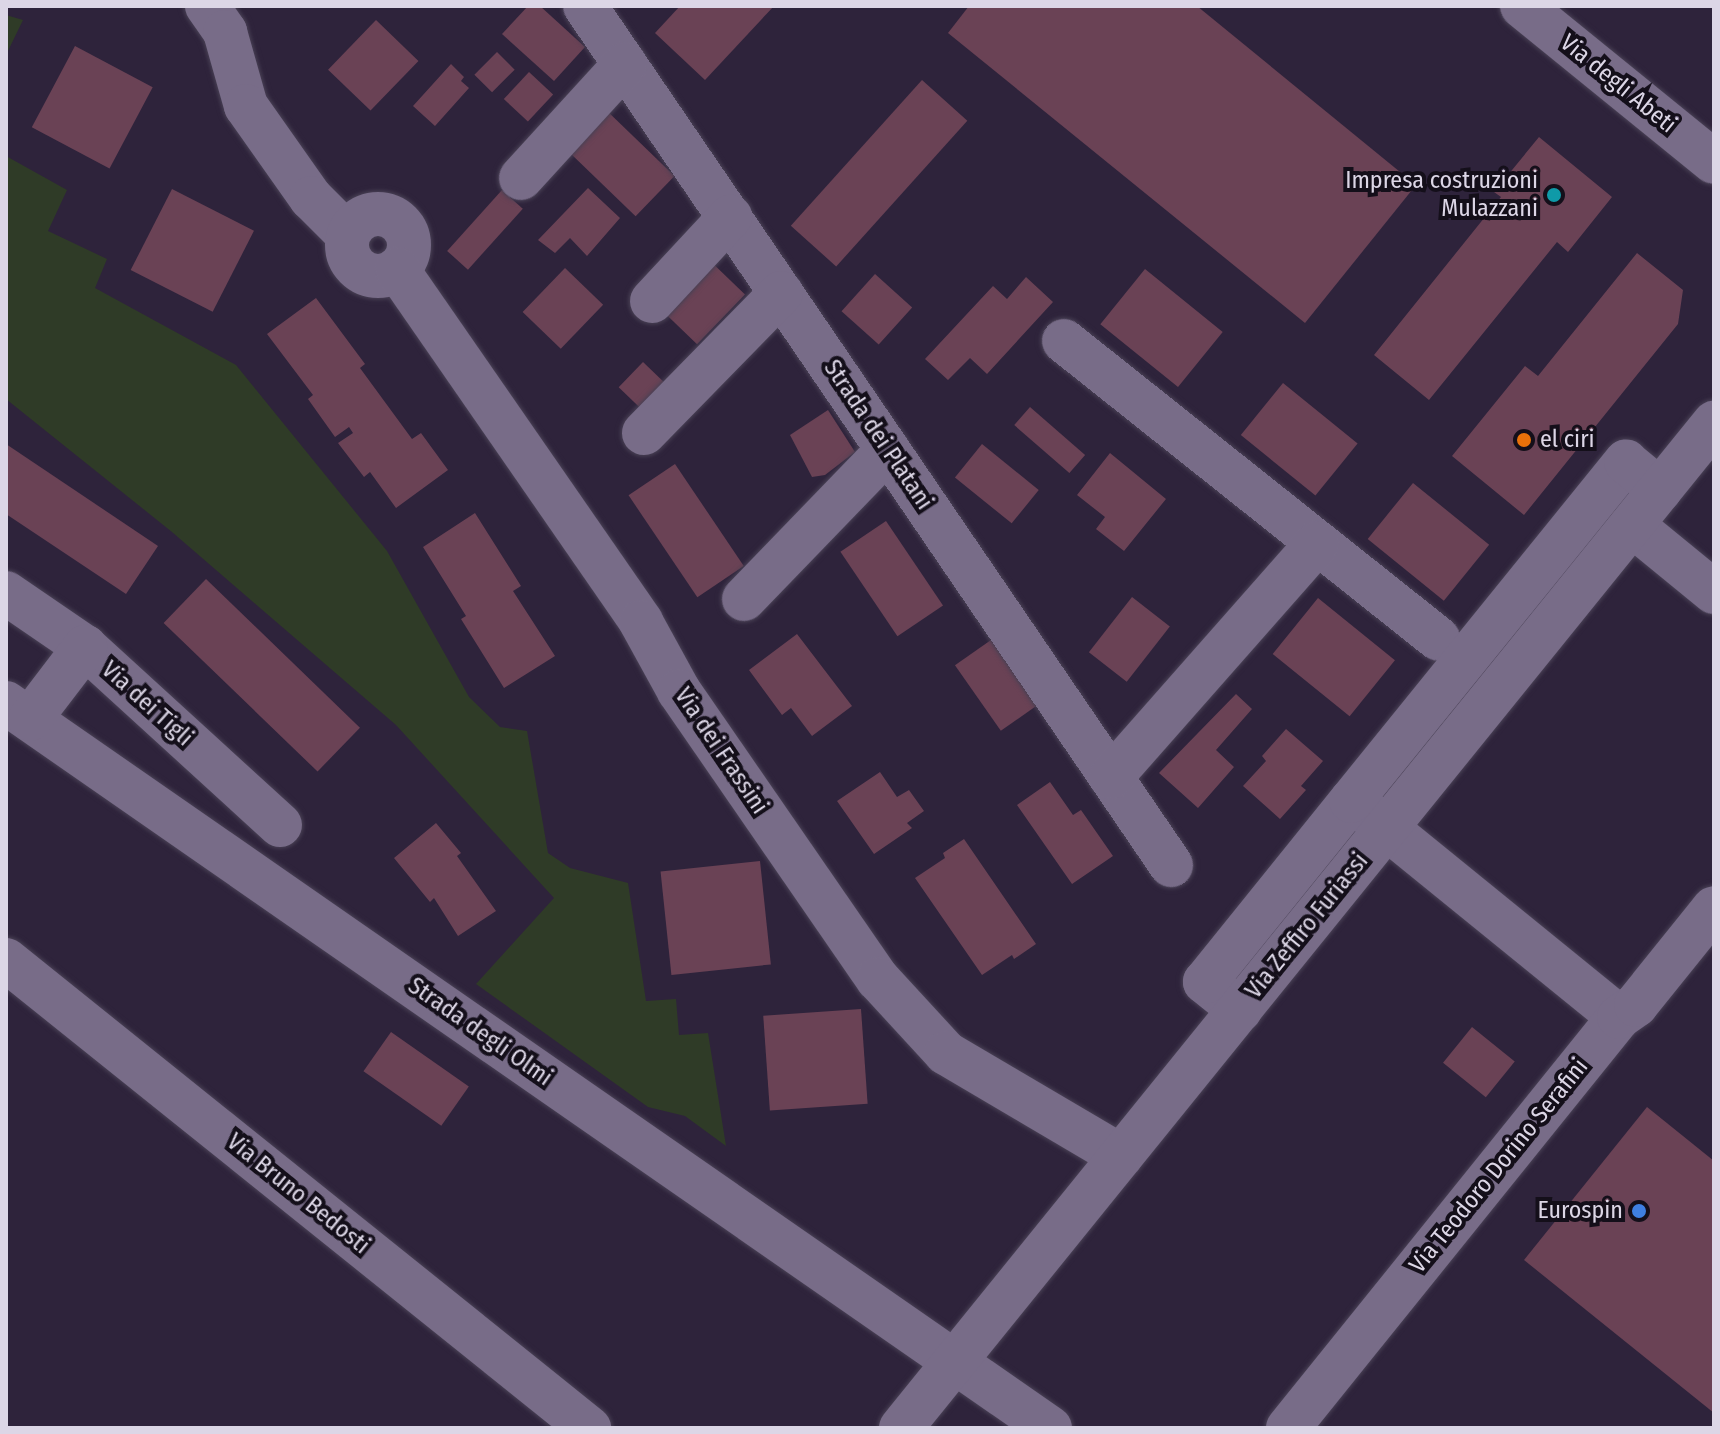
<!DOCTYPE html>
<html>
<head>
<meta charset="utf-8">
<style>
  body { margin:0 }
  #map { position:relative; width:1720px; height:1434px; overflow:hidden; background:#2e233b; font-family:"Fira Sans Condensed",sans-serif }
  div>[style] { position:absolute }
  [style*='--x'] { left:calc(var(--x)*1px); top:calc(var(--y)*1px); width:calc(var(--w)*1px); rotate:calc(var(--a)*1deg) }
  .green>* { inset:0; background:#2f3b27 }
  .building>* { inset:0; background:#6a4255; transform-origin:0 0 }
  .roads { filter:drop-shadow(0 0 2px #494155) drop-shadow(0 0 2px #494155) }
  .minor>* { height:44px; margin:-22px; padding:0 22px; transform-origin:22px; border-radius:22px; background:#786c88 }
  .minor>.ring { margin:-22px; padding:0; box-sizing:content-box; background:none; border:44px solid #786c88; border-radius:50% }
  .dots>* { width:22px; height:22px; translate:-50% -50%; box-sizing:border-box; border:4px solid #140f1a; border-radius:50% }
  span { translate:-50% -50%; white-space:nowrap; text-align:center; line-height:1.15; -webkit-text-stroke:8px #140f1a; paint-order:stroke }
  .street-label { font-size:24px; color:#dcd6e6 }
  .poi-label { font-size:24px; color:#dcd6e6 }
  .right { translate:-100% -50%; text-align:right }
  .left { translate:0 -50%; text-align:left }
  .frame { position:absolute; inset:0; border:8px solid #dcd6e6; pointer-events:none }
</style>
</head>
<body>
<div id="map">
  <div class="green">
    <div style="clip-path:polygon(6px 15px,23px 20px,6px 55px)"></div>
    <div style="clip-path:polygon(6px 156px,67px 190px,48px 231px,107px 259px,95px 288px,236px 365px,387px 551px,469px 697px,500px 727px,527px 731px,548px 853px,570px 868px,628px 883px,646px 1001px,676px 999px,679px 1035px,708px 1033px,726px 1146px,685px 1116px,648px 1107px,476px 984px,554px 898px,396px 725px,172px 532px,6px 399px)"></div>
  </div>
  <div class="building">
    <div style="clip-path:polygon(528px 6px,540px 6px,585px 47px,554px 81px,502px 34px)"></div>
    <div style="clip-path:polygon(680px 6px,774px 6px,705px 80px,655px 33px)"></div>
    <div style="clip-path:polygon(969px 6px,1197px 6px,1416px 185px,1305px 323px,948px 33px)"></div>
    <div style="left:376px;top:20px;width:59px;height:69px;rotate:44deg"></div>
    <div style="left:75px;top:46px;width:88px;height:92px;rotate:28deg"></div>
    <div style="left:497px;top:52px;width:25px;height:32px;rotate:45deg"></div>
    <div style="clip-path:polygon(451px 64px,464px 77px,461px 81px,469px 88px,435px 126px,413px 106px)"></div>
    <div style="left:529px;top:72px;width:33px;height:37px;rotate:43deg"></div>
    <div style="left:922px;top:80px;width:61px;height:196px;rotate:42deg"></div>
    <div style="left:604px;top:108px;width:98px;height:56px;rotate:44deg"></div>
    <div style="clip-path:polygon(1539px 137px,1612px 197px,1568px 252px,1557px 242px,1429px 400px,1374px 355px,1501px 197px,1494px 192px)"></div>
    <div style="clip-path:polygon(588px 188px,620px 218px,587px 256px,570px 238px,555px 253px,538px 240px)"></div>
    <div style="left:172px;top:189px;width:92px;height:91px;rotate:27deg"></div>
    <div style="left:502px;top:190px;width:28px;height:82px;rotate:42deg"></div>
    <div style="clip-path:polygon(1637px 253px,1683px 290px,1678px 324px,1524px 515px,1452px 456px,1525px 366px,1538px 376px)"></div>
    <div style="left:704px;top:255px;width:57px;height:69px;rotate:44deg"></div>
    <div style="left:565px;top:268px;width:53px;height:61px;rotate:44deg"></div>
    <div style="left:1145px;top:269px;width:100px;height:71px;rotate:39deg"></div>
    <div style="left:875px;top:274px;width:50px;height:50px;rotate:42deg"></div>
    <div style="clip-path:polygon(1026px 277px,1053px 302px,987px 374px,970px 358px,948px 380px,925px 359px,993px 286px,1007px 299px)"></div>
    <div style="clip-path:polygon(316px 298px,365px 364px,360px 368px,412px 439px,421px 433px,448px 470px,396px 508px,370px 472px,364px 477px,338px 443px,353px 433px,349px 427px,335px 437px,308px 399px,313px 395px,267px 334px)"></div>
    <div style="left:643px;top:362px;width:39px;height:35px;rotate:44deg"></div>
    <div style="left:1283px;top:383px;width:96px;height:67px;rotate:39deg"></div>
    <div style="left:1030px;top:407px;width:73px;height:24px;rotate:41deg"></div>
    <div style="clip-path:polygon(828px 410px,855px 452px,825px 475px,812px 477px,790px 435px)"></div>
    <div style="clip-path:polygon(6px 444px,158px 546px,126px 594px,6px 514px)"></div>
    <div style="left:982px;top:444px;width:73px;height:43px;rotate:39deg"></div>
    <div style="clip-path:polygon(1110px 453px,1166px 499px,1124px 551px,1096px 529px,1105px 517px,1077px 495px)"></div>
    <div style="left:675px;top:464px;width:123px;height:56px;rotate:56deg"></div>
    <div style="left:1413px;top:483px;width:98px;height:72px;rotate:39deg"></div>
    <div style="clip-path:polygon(475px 513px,521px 586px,513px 591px,555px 656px,504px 688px,461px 619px,466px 616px,423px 547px)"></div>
    <div style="left:886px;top:521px;width:102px;height:55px;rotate:56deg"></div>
    <div style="left:206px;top:579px;width:214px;height:61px;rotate:44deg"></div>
    <div style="left:1132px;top:597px;width:48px;height:70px;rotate:38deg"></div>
    <div style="left:1318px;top:598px;width:99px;height:72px;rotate:39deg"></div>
    <div style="clip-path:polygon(797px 634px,852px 706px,812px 736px,791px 708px,782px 715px,749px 670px)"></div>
    <div style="left:991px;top:640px;width:80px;height:44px;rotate:55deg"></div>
    <div style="clip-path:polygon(1236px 694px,1252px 709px,1216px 750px,1234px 767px,1198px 808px,1159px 773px)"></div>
    <div style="clip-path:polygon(1286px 729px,1323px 761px,1301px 786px,1306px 790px,1280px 819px,1243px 786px,1266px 761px,1262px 756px)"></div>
    <div style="clip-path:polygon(880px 772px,897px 797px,909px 790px,924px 811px,907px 823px,912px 828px,874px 854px,837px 801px)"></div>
    <div style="clip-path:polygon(1050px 782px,1073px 815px,1081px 810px,1113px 856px,1072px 884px,1017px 805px)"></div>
    <div style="clip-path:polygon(436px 823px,461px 853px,457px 856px,496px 911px,458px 936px,434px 898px,430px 902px,394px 858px)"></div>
    <div style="clip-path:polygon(964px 839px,1036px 944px,1014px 959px,1012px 955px,982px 975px,915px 878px,945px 858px,943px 853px)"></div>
    <div style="left:760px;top:861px;width:104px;height:100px;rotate:84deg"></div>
    <div style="left:861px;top:1009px;width:95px;height:98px;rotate:86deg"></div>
    <div style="left:1472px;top:1027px;width:55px;height:46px;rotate:39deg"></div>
    <div style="left:391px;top:1032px;width:95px;height:48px;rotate:35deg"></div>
    <div style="clip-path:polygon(1647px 1107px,1714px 1161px,1714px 1413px,1524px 1260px)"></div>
  </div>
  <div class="roads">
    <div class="minor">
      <div style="--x:207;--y:6;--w:32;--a:55"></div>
      <div style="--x:225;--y:32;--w:77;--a:74.2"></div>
      <div style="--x:246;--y:106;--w:113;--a:54.8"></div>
      <div style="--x:311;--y:198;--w:52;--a:45"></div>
      <div style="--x:585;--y:6;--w:1040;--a:55.7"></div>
      <div style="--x:1522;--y:6;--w:247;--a:39.1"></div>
      <div style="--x:521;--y:178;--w:154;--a:-47.6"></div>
      <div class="ring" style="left:347px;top:214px;width:18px;height:18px"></div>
      <div style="--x:397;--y:269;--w:429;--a:55.3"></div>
      <div style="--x:641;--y:622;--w:79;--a:61.2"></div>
      <div style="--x:679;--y:691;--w:350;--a:55.4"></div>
      <div style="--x:878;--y:979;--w:100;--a:47.4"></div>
      <div style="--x:946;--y:1053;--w:203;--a:30.5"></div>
      <div style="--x:652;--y:301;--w:115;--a:-47.1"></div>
      <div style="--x:1064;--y:341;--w:478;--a:38.5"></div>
      <div style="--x:644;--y:433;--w:196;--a:-45.6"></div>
      <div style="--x:1632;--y:525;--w:106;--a:39.3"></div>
      <div style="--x:6;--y:593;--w:96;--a:34.4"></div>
      <div style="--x:85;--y:647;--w:264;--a:42.4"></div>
      <div style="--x:744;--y:599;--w:207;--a:-46"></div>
      <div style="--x:6;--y:703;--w:1271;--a:34.78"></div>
      <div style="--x:30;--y:719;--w:91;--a:-52.6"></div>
      <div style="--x:1111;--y:777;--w:312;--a:-48.6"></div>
      <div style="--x:1363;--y:809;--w:330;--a:39.1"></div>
      <div style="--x:6;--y:960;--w:748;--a:38.76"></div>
      <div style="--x:1240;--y:1010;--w:45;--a:-141.3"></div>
      <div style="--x:1205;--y:982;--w:233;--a:-51.1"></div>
      <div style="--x:1351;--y:801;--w:437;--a:-51"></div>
      <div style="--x:1626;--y:462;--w:44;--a:39.5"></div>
      <div style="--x:901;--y:1428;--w:1293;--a:-51.03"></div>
      <div style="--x:1288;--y:1428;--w:528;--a:-51.15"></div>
      <div style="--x:1619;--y:1017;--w:21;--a:-35"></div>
      <div style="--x:1636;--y:1005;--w:124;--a:-51.2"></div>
    </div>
  </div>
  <div class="dots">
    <div style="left:1554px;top:195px;background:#0f9aa8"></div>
    <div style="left:1524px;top:440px;background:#e8710a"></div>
    <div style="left:1639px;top:1211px;background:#3f7fe0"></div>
  </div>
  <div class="street-label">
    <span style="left:1618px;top:84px;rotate:39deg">Via degli Abeti</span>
    <span style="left:878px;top:435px;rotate:56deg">Strada dei Platani</span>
    <span style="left:147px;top:704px;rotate:42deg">Via dei Tigli</span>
    <span style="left:721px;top:751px;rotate:56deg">Via dei Frassini</span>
    <span style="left:1307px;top:926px;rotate:-51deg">Via Zeffiro Furiassi</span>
    <span style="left:480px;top:1032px;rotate:35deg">Strada degli Olmi</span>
    <span style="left:1499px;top:1166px;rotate:-51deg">Via Teodoro Dorino Serafini</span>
    <span style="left:298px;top:1194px;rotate:39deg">Via Bruno Bedosti</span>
  </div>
  <div class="poi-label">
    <span class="right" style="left:1538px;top:195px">Impresa costruzioni<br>Mulazzani</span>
    <span class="left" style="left:1540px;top:440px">el ciri</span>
    <span class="right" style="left:1623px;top:1211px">Eurospin</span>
  </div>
  <div class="frame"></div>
</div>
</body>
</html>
